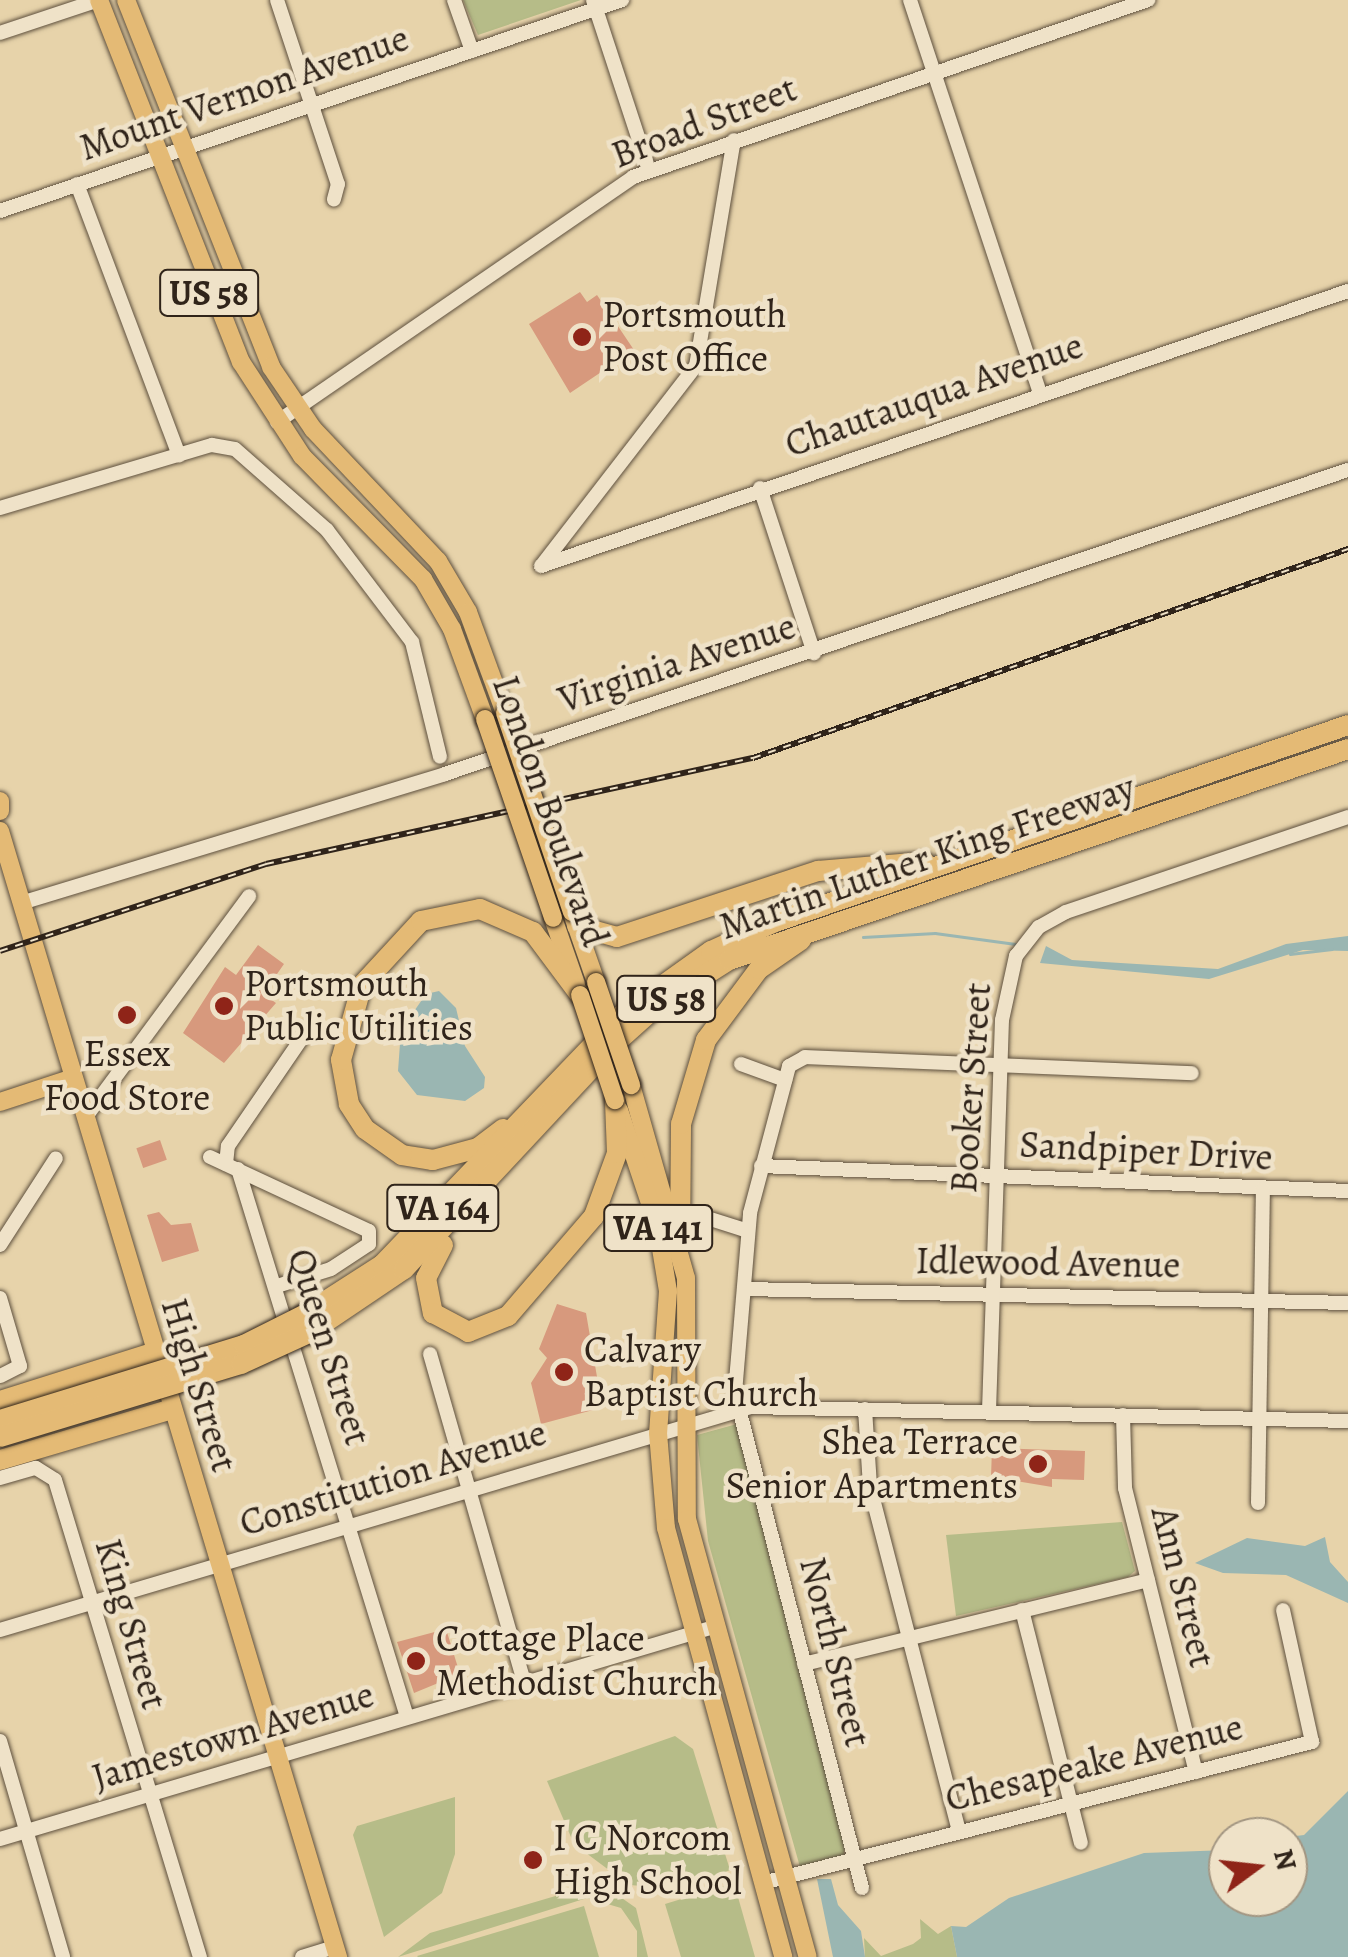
<!DOCTYPE html>
<html>
<head>
<meta charset="utf-8">
<style>
  body { margin:0 }
  #map { position:relative; width:1348px; height:1957px; overflow:hidden; background:#e7d3aa; font-family:Alegreya,serif }
  div>[style] { position:absolute }
  [style*='--x'] { left:calc(var(--x)*1px); top:calc(var(--y)*1px); width:calc(var(--w)*1px); rotate:calc(var(--a)*1deg) }
  .green>* { inset:0; background:#b6bc88 }
  .water>* { inset:0; background:#9ab6b2 }
  .stream>* { height:2.5px; margin:-1.25px; padding:0 1.25px; transform-origin:1.25px; border-radius:1.25px; background:#9ab6b2 }
  .building>* { inset:0; background:#d7997d; transform-origin:0 0 }
  .roads { filter:drop-shadow(0 0 2px #5e503e) drop-shadow(0 0 2px #5e503e) }
  .minor>* { height:14px; margin:-7px; padding:0 7px; transform-origin:7px; border-radius:7px; background:#efe2c8 }
  .major>* { height:18px; margin:-9px; padding:0 9px; transform-origin:9px; border-radius:9px; background:#e4ba75 }
  .highway>* { height:20px; margin:-10px; padding:0 10px; transform-origin:10px; border-radius:10px; background:#e4ba75 }
  .rail>* { height:6px; margin-top:-3px; transform-origin:0; background:repeating-linear-gradient(90deg,#efe2c8 0 8px,#30241a 0 16px); box-sizing:border-box; border-block:2px solid #30241a }
  .bridges { filter:drop-shadow(0 0 2px #30241a) drop-shadow(0 0 2px #30241a) }
  .major-bridge>* { height:18px; margin:-9px; padding:0 9px; transform-origin:9px; border-radius:9px; background:#e4ba75 }
  .highway-bridge>* { height:20px; margin:-10px; padding:0 10px; transform-origin:10px; border-radius:10px; background:#e4ba75 }
  .dots>* { width:28px; height:28px; translate:-50% -50%; box-sizing:border-box; border:5px solid #efe2c8; border-radius:50% }
  span { translate:-50% -50%; white-space:nowrap; text-align:center; line-height:1.15; -webkit-text-stroke:9px #efe2c8; paint-order:stroke }
  .shield-label span { padding:2px 8px; background:#efe2c8; border:2px solid; border-radius:8px; -webkit-text-stroke-width:0 }
  .shield-label { font-size:35px; color:#30241a; font-weight:700 }
  .street-label { font-size:38px; color:#30241a }
  .poi-label { font-size:38px; color:#30241a }
  .left { translate:0 -50%; text-align:left }
  .right { translate:-100% -50%; text-align:right }
  .north { position:absolute; left:1208px; top:1817px; width:100px; height:100px; box-sizing:border-box; background:#efe2c8; border:2px solid #a39682; border-radius:50%; rotate:75deg; font-size:28px; font-weight:700; line-height:40px; text-align:center; color:#30241a }
  .north::after { content:''; display:block; margin:auto; width:35px; height:45px; background:#8f2418; clip-path:polygon(50% 0,100% 100%,50% 72%,0 100%) }
</style>
</head>
<body>
<div id="map">
  <div class="green">
    <div style="clip-path:polygon(463px 0,581px 0,478px 35px)"></div>
    <div style="clip-path:polygon(737px 1424px,845px 1847px,843px 1857px,800px 1867px,708px 1541px,697px 1435px)"></div>
    <div style="clip-path:polygon(1122px 1522px,1135px 1571px,1128px 1577px,956px 1616px,946px 1535px)"></div>
    <div style="clip-path:polygon(675px 1736px,693px 1749px,730px 1870px,685px 1889px,629px 1885px,574px 1844px,547px 1781px)"></div>
    <div style="clip-path:polygon(455px 1797px,455px 1854px,442px 1893px,384px 1937px,353px 1835px,357px 1826px)"></div>
    <div style="clip-path:polygon(734px 1883px,755px 1957px,681px 1957px,665px 1904px)"></div>
    <div style="clip-path:polygon(586px 1887px,609px 1889px,636px 1908px,648px 1957px,637px 1957px,637px 1931px,621px 1908px,587px 1898px,398px 1957px,430px 1933px)"></div>
    <div style="clip-path:polygon(584px 1906px,599px 1957px,418px 1957px,417px 1956px)"></div>
    <div style="clip-path:polygon(920px 1919px,938px 1934px,951px 1926px,957px 1957px,865px 1957px,864px 1938px,881px 1956px,913px 1944px,921px 1938px)"></div>
  </div>
  <div class="water">
    <div style="clip-path:polygon(1348px 936px,1348px 951px,1303px 950px,1209px 979px,1040px 963px,1046px 946px,1072px 960px,1218px 969px,1286px 944px)"></div>
    <div style="clip-path:polygon(439px 991px,456px 1008px,465px 1046px,485px 1077px,484px 1088px,465px 1101px,417px 1095px,398px 1071px,401px 1030px,426px 994px)"></div>
    <div style="clip-path:polygon(1325px 1537px,1330px 1562px,1348px 1582px,1348px 1603px,1286px 1575px,1223px 1573px,1195px 1563px,1247px 1538px,1305px 1546px)"></div>
    <div style="clip-path:polygon(1348px 1791px,1348px 1957px,957px 1957px,951px 1926px,966px 1927px,1009px 1898px,1144px 1853px,1228px 1850px,1228px 1897px,1288px 1897px,1288px 1837px,1304px 1835px)"></div>
    <div style="clip-path:polygon(817px 1879px,831px 1879px,838px 1905px,861px 1931px,865px 1957px,833px 1957px)"></div>
  </div>
  <div class="stream">
    <div style="--x:863;--y:937;--w:72;--a:-3.2"></div>
    <div style="--x:935;--y:933;--w:81;--a:7.8"></div>
    <div style="--x:1290;--y:954;--w:42;--a:-6.8"></div>
  </div>
  <div class="building">
    <div style="clip-path:polygon(580px 292px,587px 302px,597px 295px,634px 350px,570px 393px,529px 324px)"></div>
    <div style="clip-path:polygon(258px 945px,284px 964px,263px 994px,276px 1003px,224px 1063px,183px 1033px,225px 967px,236px 975px)"></div>
    <div style="left:160px;top:1140px;width:21px;height:25px;rotate:71deg"></div>
    <div style="clip-path:polygon(159px 1212px,171px 1225px,191px 1223px,199px 1251px,162px 1262px,147px 1215px)"></div>
    <div style="clip-path:polygon(557px 1304px,586px 1313px,601px 1400px,591px 1403px,593px 1410px,541px 1424px,531px 1383px,547px 1358px,539px 1349px)"></div>
    <div style="clip-path:polygon(992px 1448px,1085px 1451px,1084px 1480px,1052px 1479px,1052px 1487px,991px 1477px)"></div>
    <div style="clip-path:polygon(446px 1629px,460px 1674px,414px 1693px,397px 1642px)"></div>
  </div>
  <div class="roads">
    <div class="minor">
      <div style="--x:277;--y:0;--w:194;--a:71.7"></div>
      <div style="--x:338;--y:184;--w:16;--a:105"></div>
      <div style="--x:454;--y:0;--w:54;--a:70.6"></div>
      <div style="--x:593;--y:0;--w:179;--a:71.8"></div>
      <div style="--x:910;--y:0;--w:414;--a:71.7"></div>
      <div style="--x:0;--y:33;--w:104;--a:-18.4"></div>
      <div style="--x:77;--y:184;--w:290;--a:69.4"></div>
      <div style="--x:0;--y:211;--w:657;--a:-18.74"></div>
      <div style="--x:277;--y:422;--w:432;--a:-34.5"></div>
      <div style="--x:633;--y:177;--w:545;--a:-18.97"></div>
      <div style="--x:760;--y:488;--w:174;--a:71.9"></div>
      <div style="--x:0;--y:508;--w:221;--a:-16.6"></div>
      <div style="--x:212;--y:445;--w:23;--a:10"></div>
      <div style="--x:235;--y:449;--w:123;--a:41.4"></div>
      <div style="--x:327;--y:530;--w:141;--a:52.8"></div>
      <div style="--x:412;--y:642;--w:118;--a:76.3"></div>
      <div style="--x:542;--y:565;--w:252;--a:-52.3"></div>
      <div style="--x:696;--y:366;--w:229;--a:-80.5"></div>
      <div style="--x:541;--y:566;--w:853;--a:-18.82"></div>
      <div style="--x:21;--y:903;--w:443;--a:-16.9"></div>
      <div style="--x:445;--y:774;--w:953;--a:-18.61"></div>
      <div style="--x:741;--y:1064;--w:47;--a:20"></div>
      <div style="--x:85;--y:1118;--w:276;--a:-53.5"></div>
      <div style="--x:210;--y:1157;--w:175;--a:25"></div>
      <div style="--x:369;--y:1231;--w:13;--a:90"></div>
      <div style="--x:369;--y:1244;--w:45;--a:146.7"></div>
      <div style="--x:331;--y:1269;--w:57;--a:162.5"></div>
      <div style="--x:226;--y:1164;--w:18;--a:-84"></div>
      <div style="--x:228;--y:1146;--w:142;--a:-55.6"></div>
      <div style="--x:761;--y:1166;--w:588;--a:2.44"></div>
      <div style="--x:238;--y:1169;--w:573;--a:72.86"></div>
      <div style="--x:701;--y:1216;--w:49;--a:17.7"></div>
      <div style="--x:0;--y:1245;--w:103;--a:-57.2"></div>
      <div style="--x:746;--y:1289;--w:602;--a:1.33"></div>
      <div style="--x:0;--y:1298;--w:71;--a:73.6"></div>
      <div style="--x:20;--y:1366;--w:22;--a:153"></div>
      <div style="--x:430;--y:1354;--w:341;--a:74"></div>
      <div style="--x:865;--y:1409;--w:78;--a:86.3"></div>
      <div style="--x:870;--y:1487;--w:354;--a:75.5"></div>
      <div style="--x:989;--y:1411;--w:391;--a:-88.1"></div>
      <div style="--x:1002;--y:1020;--w:66;--a:-77.7"></div>
      <div style="--x:1016;--y:956;--w:37;--a:-52"></div>
      <div style="--x:1039;--y:927;--w:31;--a:-29"></div>
      <div style="--x:1066;--y:912;--w:298;--a:-18.6"></div>
      <div style="--x:1123;--y:1415;--w:73;--a:88.4"></div>
      <div style="--x:1125;--y:1488;--w:293;--a:76"></div>
      <div style="--x:0;--y:1478;--w:37;--a:-16"></div>
      <div style="--x:36;--y:1468;--w:22;--a:32"></div>
      <div style="--x:55;--y:1480;--w:499;--a:73.1"></div>
      <div style="--x:1258;--y:1503;--w:314;--a:-89.1"></div>
      <div style="--x:1022;--y:1610;--w:240;--a:75.8"></div>
      <div style="--x:0;--y:1630;--w:783;--a:-16.54"></div>
      <div style="--x:751;--y:1407;--w:597;--a:1.34"></div>
      <div style="--x:804;--y:1664;--w:354;--a:-13.7"></div>
      <div style="--x:0;--y:1741;--w:225;--a:73.7"></div>
      <div style="--x:0;--y:1839;--w:745;--a:-16.54"></div>
      <div style="--x:762;--y:1883;--w:568;--a:-14.38"></div>
      <div style="--x:1312;--y:1742;--w:135;--a:-102.4"></div>
      <div style="--x:862;--y:1888;--w:511;--a:-104.39"></div>
      <div style="--x:735;--y:1393;--w:181;--a:-85.2"></div>
      <div style="--x:750;--y:1213;--w:152;--a:-75.1"></div>
      <div style="--x:789;--y:1066;--w:18;--a:-29"></div>
      <div style="--x:805;--y:1057;--w:387;--a:2.4"></div>
      <div style="--x:302;--y:1957;--w:34;--a:-17"></div>
    </div>
    <div class="major">
      <div style="--x:99;--y:0;--w:389;--a:68.6"></div>
      <div style="--x:241;--y:362;--w:112;--a:57"></div>
      <div style="--x:302;--y:456;--w:173;--a:45.5"></div>
      <div style="--x:423;--y:579;--w:58;--a:59.9"></div>
      <div style="--x:452;--y:629;--w:96;--a:69.9"></div>
      <div style="--x:126;--y:0;--w:395;--a:68.4"></div>
      <div style="--x:271;--y:367;--w:75;--a:55.9"></div>
      <div style="--x:313;--y:429;--w:182;--a:46.6"></div>
      <div style="--x:438;--y:561;--w:59;--a:59.5"></div>
      <div style="--x:468;--y:612;--w:108;--a:69.9"></div>
      <div style="--x:0;--y:801;--w:10;--a:90"></div>
      <div style="--x:0;--y:831;--w:1176;--a:73.29"></div>
      <div style="--x:573;--y:916;--w:70;--a:70.8"></div>
      <div style="--x:553;--y:918;--w:70;--a:70.8"></div>
      <div style="--x:631;--y:1085;--w:201;--a:74.1"></div>
      <div style="--x:686;--y:1278;--w:241;--a:89.8"></div>
      <div style="--x:687;--y:1519;--w:454;--a:74.6"></div>
      <div style="--x:0;--y:1102;--w:77;--a:-18.2"></div>
      <div style="--x:619;--y:1110;--w:120;--a:71.6"></div>
      <div style="--x:657;--y:1224;--w:68;--a:80.7"></div>
      <div style="--x:668;--y:1291;--w:142;--a:94"></div>
      <div style="--x:658;--y:1433;--w:95;--a:85.2"></div>
      <div style="--x:666;--y:1528;--w:445;--a:74.7"></div>
    </div>
    <div class="highway">
      <div style="--x:577;--y:926;--w:41;--a:15.4"></div>
      <div style="--x:617;--y:937;--w:212;--a:-18.2"></div>
      <div style="--x:818;--y:871;--w:107;--a:-4.8"></div>
      <div style="--x:503;--y:1129;--w:31;--a:143"></div>
      <div style="--x:478;--y:1148;--w:47;--a:165.1"></div>
      <div style="--x:433;--y:1160;--w:31;--a:-171"></div>
      <div style="--x:402;--y:1155;--w:45;--a:-144.9"></div>
      <div style="--x:365;--y:1129;--w:30;--a:-123"></div>
      <div style="--x:349;--y:1104;--w:45;--a:-100.3"></div>
      <div style="--x:341;--y:1060;--w:78;--a:-74.4"></div>
      <div style="--x:362;--y:985;--w:87;--a:-47.3"></div>
      <div style="--x:421;--y:921;--w:60;--a:-11.5"></div>
      <div style="--x:480;--y:909;--w:58;--a:23.5"></div>
      <div style="--x:533;--y:932;--w:79;--a:53.3"></div>
      <div style="--x:680;--y:1243;--w:119;--a:-89.5"></div>
      <div style="--x:681;--y:1124;--w:88;--a:-73.4"></div>
      <div style="--x:706;--y:1040;--w:89;--a:-53.3"></div>
      <div style="--x:759;--y:969;--w:51;--a:-34.6"></div>
      <div style="--x:443;--y:1245;--w:37;--a:117"></div>
      <div style="--x:426;--y:1278;--w:36;--a:79"></div>
      <div style="--x:433;--y:1313;--w:40;--a:28"></div>
      <div style="--x:468;--y:1332;--w:43;--a:-21.8"></div>
      <div style="--x:508;--y:1316;--w:132;--a:-49.3"></div>
      <div style="--x:594;--y:1216;--w:67;--a:-69.9"></div>
      <div style="--x:617;--y:1153;--w:53;--a:-92.2"></div>
      <div style="--x:304;--y:1315;--w:93;--a:-32.7"></div>
      <div style="--x:382;--y:1265;--w:348;--a:-46.2"></div>
      <div style="--x:623;--y:1014;--w:108;--a:-35.6"></div>
      <div style="--x:711;--y:951;--w:70;--a:-24.4"></div>
      <div style="--x:775;--y:922;--w:606;--a:-18.97"></div>
      <div style="--x:309;--y:1333;--w:115;--a:-34"></div>
      <div style="--x:404;--y:1269;--w:302;--a:-47"></div>
      <div style="--x:610;--y:1048;--w:64;--a:-41.9"></div>
      <div style="--x:658;--y:1005;--w:84;--a:-32.4"></div>
      <div style="--x:729;--y:960;--w:654;--a:-18.82"></div>
      <div style="--x:0;--y:1401;--w:163;--a:-17.5"></div>
      <div style="--x:0;--y:1460;--w:179;--a:-16.5"></div>
    </div>
  </div>
  <div class="rail">
    <div style="--x:0;--y:951;--w:280;--a:-18.1"></div>
    <div style="--x:266;--y:864;--w:498;--a:-12.3"></div>
    <div style="--x:753;--y:758;--w:631;--a:-19.35"></div>
  </div>
  <div class="bridges">
    <div class="major-bridge">
      <div style="--x:505;--y:713;--w:210;--a:71.4"></div>
      <div style="--x:485;--y:719;--w:210;--a:71.1"></div>
      <div style="--x:596;--y:982;--w:109;--a:71.2"></div>
      <div style="--x:580;--y:995;--w:111;--a:71.6"></div>
    </div>
    <div class="highway-bridge">
      <div style="--x:0;--y:1420;--w:255;--a:-17.1"></div>
      <div style="--x:244;--y:1345;--w:67;--a:-26.6"></div>
      <div style="--x:0;--y:1437;--w:252;--a:-16.9"></div>
      <div style="--x:241;--y:1364;--w:75;--a:-24.5"></div>
    </div>
  </div>
  <div class="dots">
    <div style="left:582px;top:337px;background:#8f2418"></div>
    <div style="left:224px;top:1006px;background:#8f2418"></div>
    <div style="left:127px;top:1015px;background:#8f2418"></div>
    <div style="left:564px;top:1372px;background:#8f2418"></div>
    <div style="left:1038px;top:1464px;background:#8f2418"></div>
    <div style="left:416px;top:1661px;background:#8f2418"></div>
    <div style="left:533px;top:1860px;background:#8f2418"></div>
  </div>
  <div class="shield-label">
    <span style="left:209px;top:293px">US 58</span>
    <span style="left:666px;top:999px">US 58</span>
    <span style="left:443px;top:1208px">VA 164</span>
    <span style="left:658px;top:1228px">VA 141</span>
  </div>
  <div class="street-label">
    <span style="left:244px;top:93px;rotate:-19deg">Mount Vernon Avenue</span>
    <span style="left:704px;top:122px;rotate:-21deg">Broad Street</span>
    <span style="left:934px;top:395px;rotate:-19deg">Chautauqua Avenue</span>
    <span style="left:677px;top:663px;rotate:-18deg">Virginia Avenue</span>
    <span style="left:550px;top:811px;rotate:71deg">London Boulevard</span>
    <span style="left:927px;top:857px;rotate:-19deg">Martin Luther King Freeway</span>
    <span style="left:971px;top:1088px;rotate:-86deg">Booker Street</span>
    <span style="left:1146px;top:1151px;rotate:3deg">Sandpiper Drive</span>
    <span style="left:1048px;top:1263px;rotate:1deg">Idlewood Avenue</span>
    <span style="left:329px;top:1347px;rotate:73deg">Queen Street</span>
    <span style="left:199px;top:1385px;rotate:73deg">High Street</span>
    <span style="left:393px;top:1478px;rotate:-17deg">Constitution Avenue</span>
    <span style="left:1183px;top:1587px;rotate:76deg">Ann Street</span>
    <span style="left:131px;top:1624px;rotate:74deg">King Street</span>
    <span style="left:835px;top:1652px;rotate:76deg">North Street</span>
    <span style="left:233px;top:1736px;rotate:-17deg">Jamestown Avenue</span>
    <span style="left:1094px;top:1763px;rotate:-14deg">Chesapeake Avenue</span>
  </div>
  <div class="poi-label">
    <span class="left" style="left:602px;top:337px">Portsmouth<br>Post Office</span>
    <span class="left" style="left:244px;top:1006px">Portsmouth<br>Public Utilities</span>
    <span style="left:127px;top:1076px">Essex<br>Food Store</span>
    <span class="left" style="left:584px;top:1372px">Calvary<br>Baptist Church</span>
    <span class="right" style="left:1018px;top:1464px">Shea Terrace<br>Senior Apartments</span>
    <span class="left" style="left:436px;top:1661px">Cottage Place<br>Methodist Church</span>
    <span class="left" style="left:553px;top:1860px">I C Norcom<br>High School</span>
  </div>
  <div class="north">N</div>
</div>
</body>
</html>
